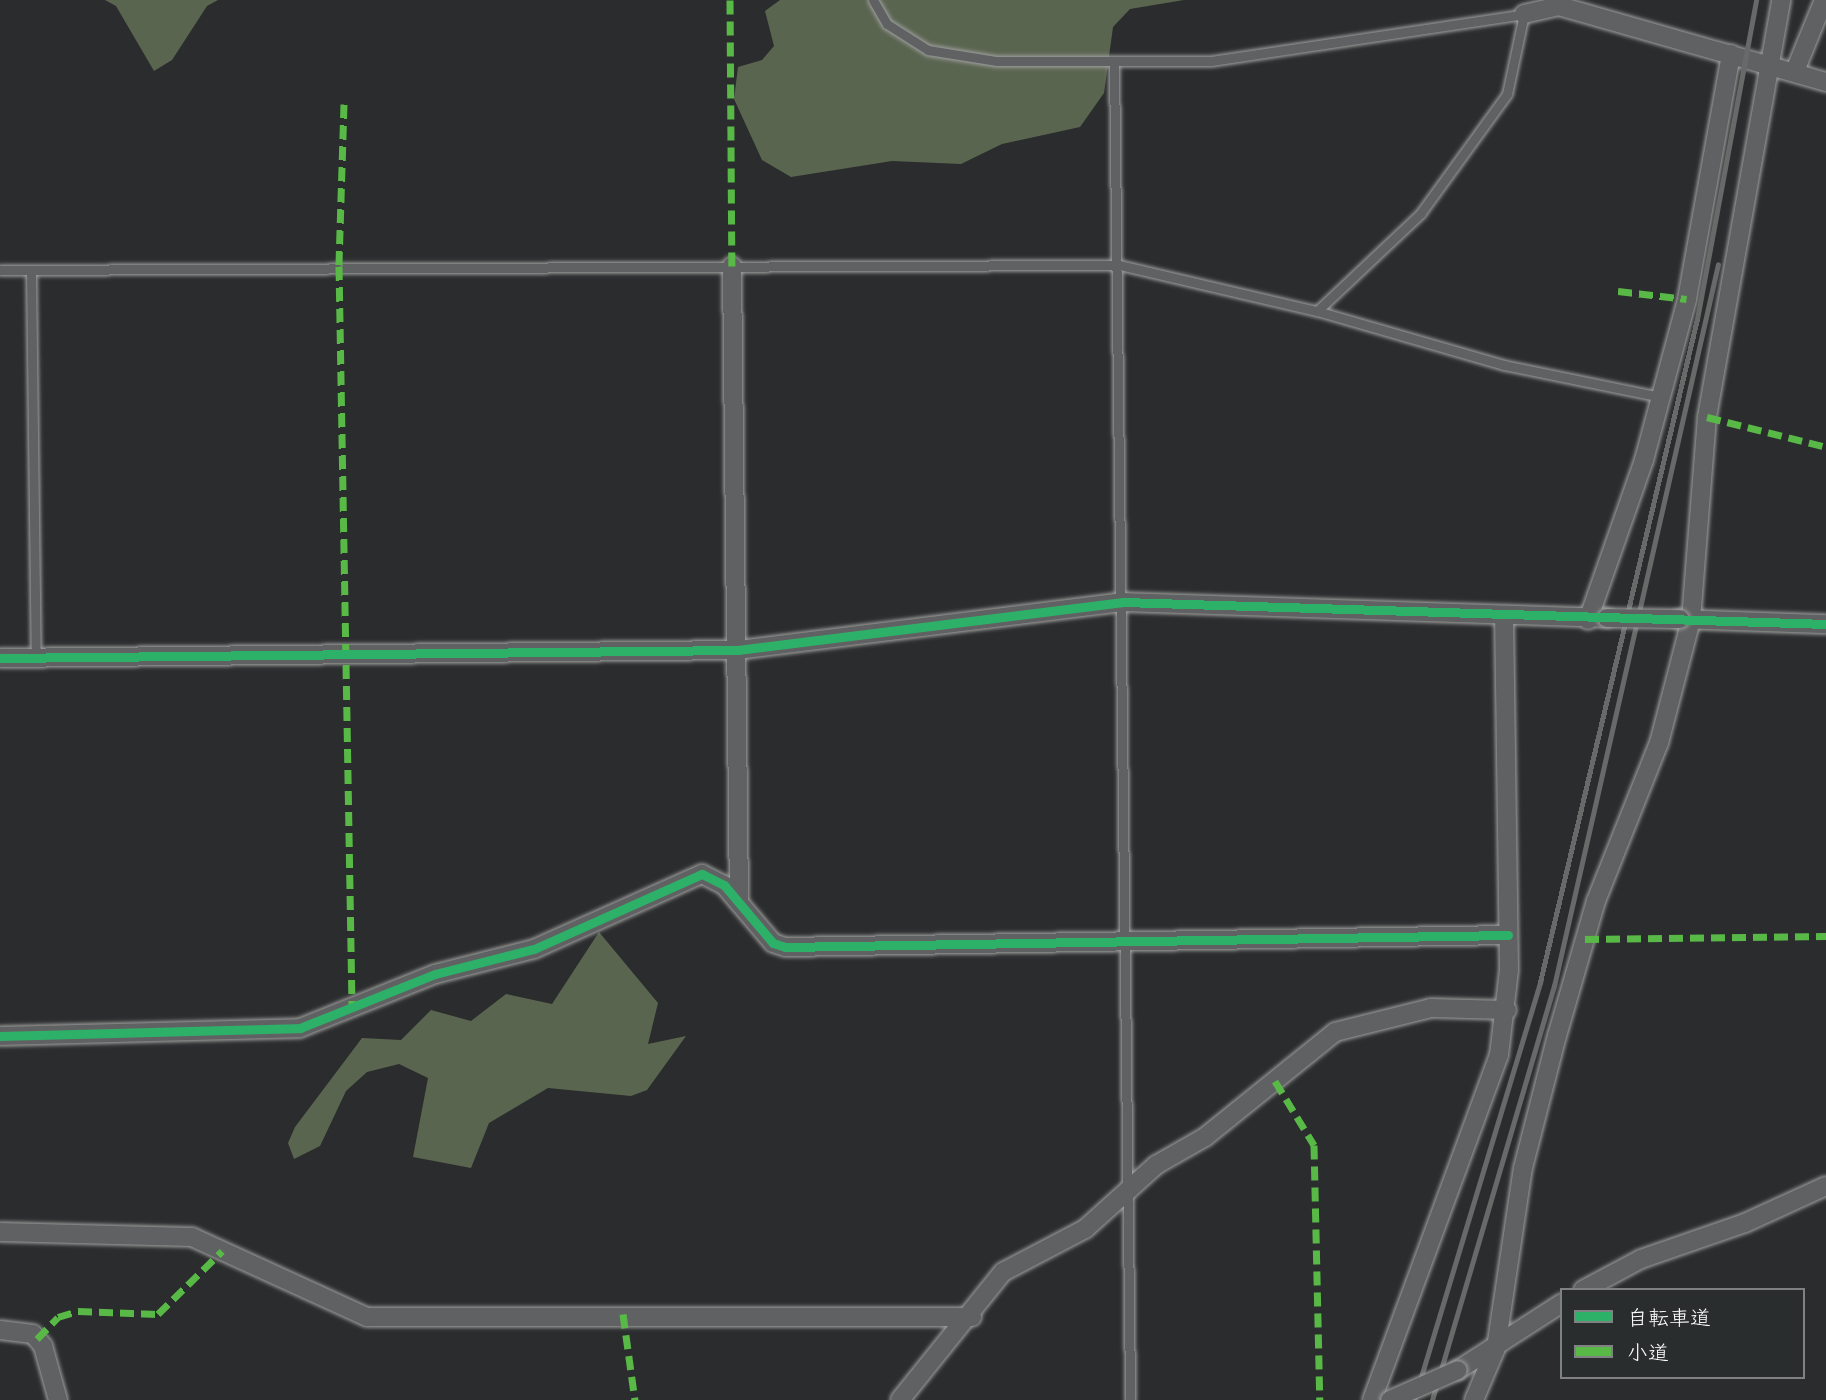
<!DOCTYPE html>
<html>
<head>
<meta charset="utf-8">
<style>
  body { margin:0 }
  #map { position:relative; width:1826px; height:1400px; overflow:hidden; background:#2b2c2d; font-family:Pangolin,"Klee One",sans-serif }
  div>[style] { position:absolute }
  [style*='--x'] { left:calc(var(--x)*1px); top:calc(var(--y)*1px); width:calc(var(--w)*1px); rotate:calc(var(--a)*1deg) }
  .green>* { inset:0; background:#5a6550 }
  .roads { filter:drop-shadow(0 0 2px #a0a0a0) drop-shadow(0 0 2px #a0a0a0) }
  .lane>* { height:9px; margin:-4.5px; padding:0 4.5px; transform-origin:4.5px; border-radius:4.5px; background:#606162 }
  .street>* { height:18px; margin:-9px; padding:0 9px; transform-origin:9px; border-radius:9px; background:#606162 }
  .rail>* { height:5px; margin:-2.5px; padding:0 2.5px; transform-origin:2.5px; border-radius:2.5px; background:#686969 }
  .bridges { filter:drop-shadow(0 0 2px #a0a0a0) drop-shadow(0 0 2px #a0a0a0) }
  .street-bridge>* { height:18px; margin:-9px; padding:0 9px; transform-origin:9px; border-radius:9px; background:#606162 }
  .quiet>* { height:7px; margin-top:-3.5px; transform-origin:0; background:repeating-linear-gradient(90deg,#58b947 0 14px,transparent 0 21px) }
  .cycleway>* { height:9px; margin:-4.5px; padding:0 4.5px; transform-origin:4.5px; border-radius:4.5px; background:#2db169 }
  span { translate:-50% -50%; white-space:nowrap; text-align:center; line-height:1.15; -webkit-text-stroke:5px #2a2d2e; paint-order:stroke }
  .legend { position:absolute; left:1560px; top:1288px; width:245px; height:91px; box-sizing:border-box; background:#2a2d2e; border:2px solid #7f8182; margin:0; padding:9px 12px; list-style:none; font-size:21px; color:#fff }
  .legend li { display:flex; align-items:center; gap:14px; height:35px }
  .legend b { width:35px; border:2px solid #7f8182 }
</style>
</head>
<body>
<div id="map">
  <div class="green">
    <div style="clip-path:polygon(105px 0,218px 0,207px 6px,172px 60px,154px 71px,116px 6px)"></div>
    <div style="clip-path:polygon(780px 0,1184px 0,1130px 9px,1113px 27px,1104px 93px,1080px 127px,1002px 144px,961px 164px,892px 161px,791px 177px,762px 160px,734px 99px,738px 67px,762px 60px,774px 46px,765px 11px)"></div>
    <div style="clip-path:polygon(599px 932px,658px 1003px,648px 1044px,686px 1036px,647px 1090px,631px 1096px,548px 1088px,489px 1123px,471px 1168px,413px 1157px,428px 1078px,399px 1064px,367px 1072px,346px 1091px,320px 1146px,294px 1159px,288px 1143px,295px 1127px,362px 1038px,401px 1040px,431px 1010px,471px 1021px,506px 994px,552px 1004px)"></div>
  </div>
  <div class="roads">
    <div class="lane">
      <div style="--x:873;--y:0;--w:28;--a:60"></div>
      <div style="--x:887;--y:24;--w:49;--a:32.4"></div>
      <div style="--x:928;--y:50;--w:70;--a:9.1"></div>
      <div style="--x:997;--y:61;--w:214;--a:0"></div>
      <div style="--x:1211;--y:61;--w:317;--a:-8.5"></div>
      <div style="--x:1524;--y:14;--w:82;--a:102"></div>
      <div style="--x:1507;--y:94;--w:147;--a:125.9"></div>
      <div style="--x:1421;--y:213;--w:143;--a:136.7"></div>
      <div style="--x:1114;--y:62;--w:1338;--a:89.31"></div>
      <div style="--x:0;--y:270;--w:1119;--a:-0.26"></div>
      <div style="--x:1119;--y:265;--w:203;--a:13.1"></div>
      <div style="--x:1317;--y:311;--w:195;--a:16.1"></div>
      <div style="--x:1504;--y:365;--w:160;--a:11.5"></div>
      <div style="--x:31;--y:270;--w:387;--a:89.3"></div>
    </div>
    <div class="street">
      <div style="--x:1524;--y:14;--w:36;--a:-13"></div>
      <div style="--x:1559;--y:6;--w:278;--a:15.9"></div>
      <div style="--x:1795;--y:71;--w:77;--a:-67.8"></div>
      <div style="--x:732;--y:266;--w:636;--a:89.37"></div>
      <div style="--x:1680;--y:619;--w:146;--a:2"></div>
      <div style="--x:1588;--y:620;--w:170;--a:-70.7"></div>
      <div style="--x:1644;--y:460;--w:167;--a:-75"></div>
      <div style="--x:1687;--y:299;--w:249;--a:-79.8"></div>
      <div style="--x:0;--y:658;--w:738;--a:-0.62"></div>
      <div style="--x:738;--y:650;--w:388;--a:-7.1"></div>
      <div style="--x:1123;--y:602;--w:484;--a:1.9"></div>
      <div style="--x:0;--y:1036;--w:300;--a:-1.5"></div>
      <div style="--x:300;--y:1028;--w:145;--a:-21.8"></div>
      <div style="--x:435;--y:974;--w:102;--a:-14.2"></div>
      <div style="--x:534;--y:949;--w:184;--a:-24.1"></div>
      <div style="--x:702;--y:874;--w:25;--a:27"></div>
      <div style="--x:724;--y:885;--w:76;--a:49.8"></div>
      <div style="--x:773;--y:943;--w:13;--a:18"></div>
      <div style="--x:785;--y:947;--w:723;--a:-0.95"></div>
      <div style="--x:0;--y:1232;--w:192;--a:1.5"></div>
      <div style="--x:192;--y:1237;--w:192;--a:24.6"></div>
      <div style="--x:367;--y:1317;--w:605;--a:0"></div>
      <div style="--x:1583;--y:1290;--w:66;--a:-28.1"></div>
      <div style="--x:1641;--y:1259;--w:110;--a:-19.1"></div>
      <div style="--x:1745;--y:1223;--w:89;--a:-24.6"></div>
      <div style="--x:0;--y:1330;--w:33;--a:7"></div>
      <div style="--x:33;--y:1334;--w:16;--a:50"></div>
      <div style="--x:43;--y:1346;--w:56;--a:74.5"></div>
      <div style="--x:1458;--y:1370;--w:124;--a:-32.8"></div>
      <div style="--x:900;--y:1400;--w:164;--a:-51.2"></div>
      <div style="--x:1003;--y:1272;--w:93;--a:-27.7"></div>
      <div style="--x:1085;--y:1229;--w:96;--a:-42"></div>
      <div style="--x:1156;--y:1165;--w:56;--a:-29.7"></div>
      <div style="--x:1205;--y:1137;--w:167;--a:-38.9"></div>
      <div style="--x:1335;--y:1032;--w:99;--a:-14"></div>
      <div style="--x:1431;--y:1008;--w:76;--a:1.5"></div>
      <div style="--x:1372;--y:1400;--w:368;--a:-69.8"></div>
      <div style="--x:1499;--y:1055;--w:86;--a:-83.3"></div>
      <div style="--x:1509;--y:970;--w:355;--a:-90.8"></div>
      <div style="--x:1474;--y:1400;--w:56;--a:-67.1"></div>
      <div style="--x:1496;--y:1348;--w:182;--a:-81.5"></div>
      <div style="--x:1523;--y:1168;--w:136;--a:-75.6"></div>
      <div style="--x:1557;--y:1036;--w:141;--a:-73.9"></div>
      <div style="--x:1596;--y:901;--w:170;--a:-68.3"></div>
      <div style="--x:1659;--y:743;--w:127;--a:-75.4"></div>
      <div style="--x:1691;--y:620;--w:204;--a:-85.5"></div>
      <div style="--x:1707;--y:417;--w:424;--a:-79.9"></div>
    </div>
  </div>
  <div class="rail">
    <div style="--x:1414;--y:1400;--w:437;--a:-73.2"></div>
    <div style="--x:1540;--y:982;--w:681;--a:-76.68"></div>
    <div style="--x:1697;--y:319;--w:324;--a:-79.5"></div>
    <div style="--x:1432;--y:1400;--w:432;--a:-73.6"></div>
    <div style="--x:1554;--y:986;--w:740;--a:-77.2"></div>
  </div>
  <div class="bridges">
    <div class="street-bridge">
      <div style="--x:1607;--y:618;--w:73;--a:0.8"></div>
      <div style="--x:1390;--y:1400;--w:74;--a:-23.8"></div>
    </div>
  </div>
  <div class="quiet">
    <div style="--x:730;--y:0;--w:266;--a:89.6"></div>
    <div style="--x:344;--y:104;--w:162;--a:91.8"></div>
    <div style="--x:339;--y:266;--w:741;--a:88.99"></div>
    <div style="--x:1618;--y:291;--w:69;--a:6.6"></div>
    <div style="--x:1707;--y:417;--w:123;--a:14.1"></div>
    <div style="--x:1585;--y:939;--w:241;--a:-0.7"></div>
    <div style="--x:1275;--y:1081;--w:75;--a:58.6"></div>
    <div style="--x:1314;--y:1145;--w:255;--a:88.7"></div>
    <div style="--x:623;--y:1314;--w:87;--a:82.1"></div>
    <div style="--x:37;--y:1339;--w:30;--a:-46"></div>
    <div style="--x:58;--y:1317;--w:21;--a:-17"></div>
    <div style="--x:78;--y:1311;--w:80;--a:2.1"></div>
    <div style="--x:158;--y:1314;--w:90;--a:-44.5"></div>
  </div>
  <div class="cycleway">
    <div style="--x:0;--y:658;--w:738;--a:-0.62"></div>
    <div style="--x:738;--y:650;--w:388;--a:-7.1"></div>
    <div style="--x:1123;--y:602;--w:703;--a:1.79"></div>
    <div style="--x:0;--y:1036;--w:300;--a:-1.5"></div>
    <div style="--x:300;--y:1028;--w:145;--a:-21.8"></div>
    <div style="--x:435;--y:974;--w:102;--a:-14.2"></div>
    <div style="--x:534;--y:949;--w:184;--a:-24.1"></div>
    <div style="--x:702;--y:874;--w:25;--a:27"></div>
    <div style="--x:724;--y:885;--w:76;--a:49.8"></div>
    <div style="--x:773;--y:943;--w:13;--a:18"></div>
    <div style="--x:785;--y:947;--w:723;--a:-0.95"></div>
  </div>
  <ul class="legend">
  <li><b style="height:9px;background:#2db169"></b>自転車道</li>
  <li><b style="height:9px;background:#58b947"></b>小道</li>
  </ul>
</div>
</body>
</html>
